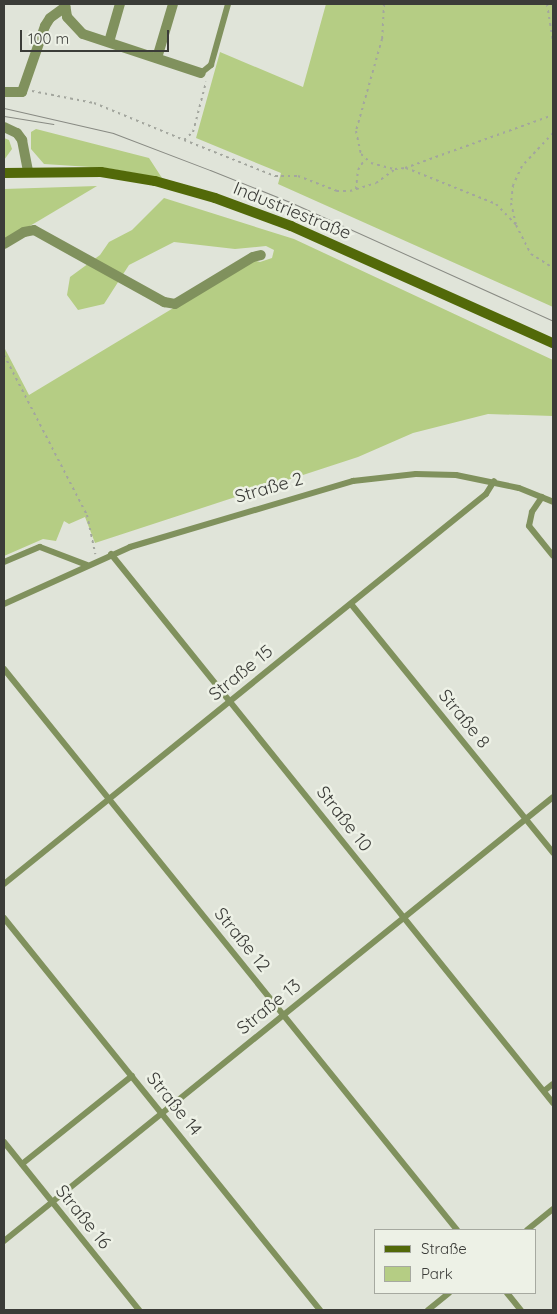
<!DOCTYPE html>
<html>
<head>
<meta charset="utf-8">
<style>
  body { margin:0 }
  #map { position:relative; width:557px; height:1314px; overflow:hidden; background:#e0e4d9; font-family:Quicksand,sans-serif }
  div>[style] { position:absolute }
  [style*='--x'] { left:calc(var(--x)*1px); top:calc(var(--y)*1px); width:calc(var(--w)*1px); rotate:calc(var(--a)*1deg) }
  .green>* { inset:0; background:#b5cd84 }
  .path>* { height:2px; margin-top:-1px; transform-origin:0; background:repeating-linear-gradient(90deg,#a3a69e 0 2.5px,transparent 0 6.5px) }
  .service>* { height:6px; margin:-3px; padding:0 3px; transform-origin:3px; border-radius:3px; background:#80915d }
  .minor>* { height:10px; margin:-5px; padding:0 5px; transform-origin:5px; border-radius:5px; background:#80915d }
  .tertiary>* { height:10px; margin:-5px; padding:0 5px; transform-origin:5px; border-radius:5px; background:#80915d }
  .secondary>* { height:10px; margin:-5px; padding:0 5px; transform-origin:5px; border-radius:5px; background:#526909 }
  .tram>* { height:1px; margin:-0.5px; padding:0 0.5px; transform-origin:0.5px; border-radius:0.5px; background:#888a83 }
  span { translate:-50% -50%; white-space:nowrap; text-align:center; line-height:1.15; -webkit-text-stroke:5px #edf1e6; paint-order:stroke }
  .street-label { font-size:18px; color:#3b3c38 }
  .frame { position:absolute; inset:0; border:5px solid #3b3c38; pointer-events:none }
  .legend { position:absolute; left:374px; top:1229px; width:162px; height:65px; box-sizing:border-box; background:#edf1e6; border:1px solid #a6a9a0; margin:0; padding:6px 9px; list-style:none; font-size:15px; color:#3b3c38 }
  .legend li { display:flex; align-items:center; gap:10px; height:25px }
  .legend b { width:25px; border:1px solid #a6a9a0 }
  .scale { position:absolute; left:20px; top:30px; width:149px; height:22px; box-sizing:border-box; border:2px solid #3b3c38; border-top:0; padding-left:6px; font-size:15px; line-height:18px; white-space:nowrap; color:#3b3c38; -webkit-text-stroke:4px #edf1e6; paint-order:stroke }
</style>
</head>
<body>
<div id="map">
  <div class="green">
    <div style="clip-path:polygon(326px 4px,553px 4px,553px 307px,278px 184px,281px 173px,196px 138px,220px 52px,303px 87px)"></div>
    <div style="clip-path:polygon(36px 129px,149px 158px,162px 178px,106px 168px,44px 164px,31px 149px,31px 132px)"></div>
    <div style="clip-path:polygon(4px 138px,9px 140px,12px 149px,4px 160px)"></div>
    <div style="clip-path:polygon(97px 186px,40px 220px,4px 241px,4px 189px)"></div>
    <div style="clip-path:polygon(164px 198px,294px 239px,553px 360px,553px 416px,488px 414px,413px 433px,358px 457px,95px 543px,85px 517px,69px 524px,64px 521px,56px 541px,43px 539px,4px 556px,4px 347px,29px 395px,253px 260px,260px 262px,272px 258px,274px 250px,266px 246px,235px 249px,174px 242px,129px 265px,104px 304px,78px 310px,67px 295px,70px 277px,100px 255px,109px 242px,132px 230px)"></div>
  </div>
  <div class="path">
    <div style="--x:384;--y:4;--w:35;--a:93"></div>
    <div style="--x:382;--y:39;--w:96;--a:105.8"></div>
    <div style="--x:356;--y:131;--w:24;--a:78"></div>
    <div style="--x:361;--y:154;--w:13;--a:42"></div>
    <div style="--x:371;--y:163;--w:24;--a:15"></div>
    <div style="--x:547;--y:4;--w:37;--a:81"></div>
    <div style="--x:32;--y:91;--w:63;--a:11"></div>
    <div style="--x:94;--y:103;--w:97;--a:22.3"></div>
    <div style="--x:184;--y:140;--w:12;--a:-42"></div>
    <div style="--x:193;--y:132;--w:52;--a:-75.4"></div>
    <div style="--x:553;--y:133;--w:45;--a:133.2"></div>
    <div style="--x:522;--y:166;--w:21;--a:115"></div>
    <div style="--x:513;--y:185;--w:18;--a:96"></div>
    <div style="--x:511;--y:203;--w:23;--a:77"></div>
    <div style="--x:516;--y:225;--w:33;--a:63"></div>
    <div style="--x:531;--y:254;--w:26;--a:32"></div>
    <div style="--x:184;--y:140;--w:98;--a:21.6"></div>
    <div style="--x:275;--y:176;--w:23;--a:0"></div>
    <div style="--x:298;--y:176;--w:42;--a:21"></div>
    <div style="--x:337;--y:191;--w:13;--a:0"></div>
    <div style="--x:350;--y:191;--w:27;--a:-17"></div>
    <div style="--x:376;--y:183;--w:24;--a:-36"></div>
    <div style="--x:395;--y:169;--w:11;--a:-5"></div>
    <div style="--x:406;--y:168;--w:97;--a:21.8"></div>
    <div style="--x:496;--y:204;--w:29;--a:46"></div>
    <div style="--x:405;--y:168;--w:157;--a:-19.7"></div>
    <div style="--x:356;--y:189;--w:19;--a:-84"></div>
    <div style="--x:358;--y:170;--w:13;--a:-58"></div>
    <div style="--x:4;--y:355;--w:180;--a:62.6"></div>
    <div style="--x:87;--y:515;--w:40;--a:78"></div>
  </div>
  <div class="service">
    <div style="--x:201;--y:73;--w:13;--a:-39"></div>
    <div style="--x:211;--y:65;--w:63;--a:-74.4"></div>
    <div style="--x:542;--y:497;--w:18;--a:124"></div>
    <div style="--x:532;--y:512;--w:14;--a:102"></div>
    <div style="--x:529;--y:526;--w:38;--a:51"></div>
    <div style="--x:111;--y:554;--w:705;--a:51.16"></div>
    <div style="--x:4;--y:562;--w:39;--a:-23"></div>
    <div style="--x:40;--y:547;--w:50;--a:21"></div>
    <div style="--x:4;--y:604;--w:138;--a:-24.3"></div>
    <div style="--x:130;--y:547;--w:233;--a:-16.5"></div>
    <div style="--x:353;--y:481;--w:63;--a:-6.3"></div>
    <div style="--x:416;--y:474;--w:40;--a:1.4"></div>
    <div style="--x:456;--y:475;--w:64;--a:11.7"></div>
    <div style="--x:519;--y:488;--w:37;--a:22"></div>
    <div style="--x:351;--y:604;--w:321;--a:50.9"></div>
    <div style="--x:4;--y:669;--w:721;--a:51.08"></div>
    <div style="--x:4;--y:884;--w:620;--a:-38.98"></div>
    <div style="--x:486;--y:494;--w:15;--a:-58"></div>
    <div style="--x:4;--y:918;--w:504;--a:51.13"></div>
    <div style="--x:544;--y:1091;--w:11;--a:-38"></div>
    <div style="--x:4;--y:1142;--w:216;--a:51.2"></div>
    <div style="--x:22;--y:1164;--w:141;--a:-38.7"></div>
    <div style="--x:527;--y:1230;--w:33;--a:-39"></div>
    <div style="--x:4;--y:1241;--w:706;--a:-38.96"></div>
    <div style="--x:507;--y:1293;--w:22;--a:51"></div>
    <div style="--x:428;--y:1310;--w:27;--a:-39"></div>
  </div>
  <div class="minor">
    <div style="--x:65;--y:4;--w:13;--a:81"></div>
    <div style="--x:67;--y:17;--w:23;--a:47"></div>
    <div style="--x:83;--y:34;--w:124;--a:18.3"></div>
    <div style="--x:109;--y:42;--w:40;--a:-74"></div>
    <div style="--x:157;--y:58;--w:56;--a:-73.5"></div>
    <div style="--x:4;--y:92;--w:18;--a:0"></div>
    <div style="--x:22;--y:92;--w:70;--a:-70.8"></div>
    <div style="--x:45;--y:26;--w:9;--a:-58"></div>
    <div style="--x:50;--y:18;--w:19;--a:-36"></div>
    <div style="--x:4;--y:244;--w:23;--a:-31"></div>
    <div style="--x:24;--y:232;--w:10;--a:-11"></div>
    <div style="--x:34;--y:230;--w:149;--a:29"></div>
    <div style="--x:164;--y:302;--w:11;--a:10"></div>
    <div style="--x:175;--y:304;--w:91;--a:-31.1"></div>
    <div style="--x:253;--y:257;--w:8;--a:-14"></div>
  </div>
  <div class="tertiary">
    <div style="--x:4;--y:127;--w:14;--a:25"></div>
    <div style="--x:17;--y:133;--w:9;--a:54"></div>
    <div style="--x:22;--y:140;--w:31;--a:79"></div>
  </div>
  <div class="secondary">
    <div style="--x:4;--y:173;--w:97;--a:-0.6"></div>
    <div style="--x:101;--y:172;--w:55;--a:9.5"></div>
    <div style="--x:155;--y:181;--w:62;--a:15.8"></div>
    <div style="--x:215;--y:198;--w:81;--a:20.2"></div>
    <div style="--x:291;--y:226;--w:287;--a:24.1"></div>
  </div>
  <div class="tram">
    <div style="--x:4;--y:108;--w:112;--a:12.9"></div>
    <div style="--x:113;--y:133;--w:104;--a:20.9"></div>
    <div style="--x:210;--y:170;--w:86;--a:21.8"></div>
    <div style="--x:290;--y:202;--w:289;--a:24.3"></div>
    <div style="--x:4;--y:116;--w:50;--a:9.3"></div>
  </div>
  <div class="street-label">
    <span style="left:292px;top:211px;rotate:22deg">Industriestraße</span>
    <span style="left:269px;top:488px;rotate:-16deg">Straße 2</span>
    <span style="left:241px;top:673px;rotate:-39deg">Straße 15</span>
    <span style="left:464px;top:719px;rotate:51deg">Straße 8</span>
    <span style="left:344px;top:819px;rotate:52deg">Straße 10</span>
    <span style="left:242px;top:940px;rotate:51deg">Straße 12</span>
    <span style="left:269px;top:1007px;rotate:-39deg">Straße 13</span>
    <span style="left:174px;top:1104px;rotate:51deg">Straße 14</span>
    <span style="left:83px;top:1217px;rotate:51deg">Straße 16</span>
  </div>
  <div class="frame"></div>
  <ul class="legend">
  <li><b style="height:6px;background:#526909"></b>Straße</li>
  <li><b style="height:14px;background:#b5cd84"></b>Park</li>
  </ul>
  <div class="scale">100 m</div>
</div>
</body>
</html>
